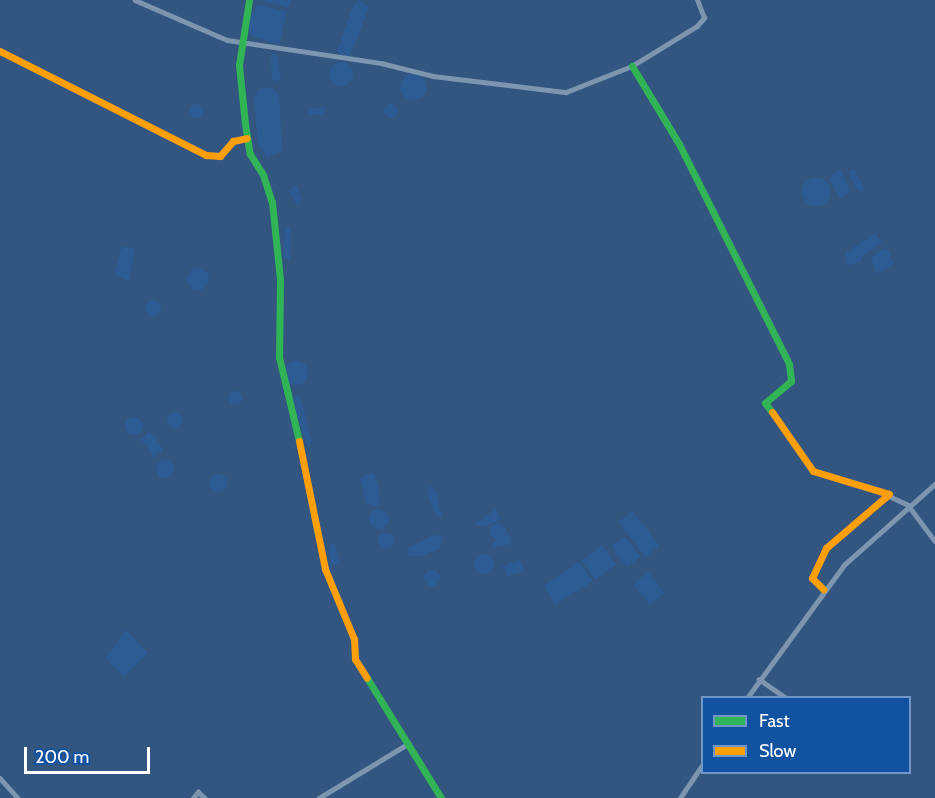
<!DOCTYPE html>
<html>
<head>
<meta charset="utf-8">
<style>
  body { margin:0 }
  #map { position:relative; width:935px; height:798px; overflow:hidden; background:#325680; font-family:Cabin,sans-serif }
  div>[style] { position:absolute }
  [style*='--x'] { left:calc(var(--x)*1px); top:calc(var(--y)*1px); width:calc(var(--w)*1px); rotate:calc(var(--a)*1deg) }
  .water>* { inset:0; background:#2d5b94; transform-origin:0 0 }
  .round { border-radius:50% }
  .street>* { height:4.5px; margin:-2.25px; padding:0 2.25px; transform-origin:2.25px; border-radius:2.25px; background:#7d96b0 }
  .fast>* { height:7px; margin:-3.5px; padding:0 3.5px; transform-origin:3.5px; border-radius:3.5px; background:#30b455 }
  .slow>* { height:7px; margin:-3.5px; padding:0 3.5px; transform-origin:3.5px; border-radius:3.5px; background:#ff9f0a }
  span { translate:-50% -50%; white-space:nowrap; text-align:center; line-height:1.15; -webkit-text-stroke:4.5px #1152a1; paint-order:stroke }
  .legend { position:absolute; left:701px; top:696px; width:210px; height:78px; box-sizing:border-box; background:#1152a1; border:2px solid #7097c7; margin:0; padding:8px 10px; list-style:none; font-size:18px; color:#fff }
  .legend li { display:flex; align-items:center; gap:12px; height:30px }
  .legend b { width:30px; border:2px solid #7097c7 }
  .scale { position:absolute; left:24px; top:747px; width:126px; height:27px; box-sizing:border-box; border:3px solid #fff; border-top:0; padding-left:8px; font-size:18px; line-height:21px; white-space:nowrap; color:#fff; -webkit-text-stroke:4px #1152a1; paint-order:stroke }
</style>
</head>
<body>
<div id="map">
  <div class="water">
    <div style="clip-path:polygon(260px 0,291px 0,288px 8px)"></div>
    <div style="clip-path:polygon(359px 0,369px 6px,350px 56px,341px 56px,337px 51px,354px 4px)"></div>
    <div style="clip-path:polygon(258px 4px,287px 12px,279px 44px,249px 35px,250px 17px)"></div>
    <div style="clip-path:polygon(276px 52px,281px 76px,277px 82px,272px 79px,271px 62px,272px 54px)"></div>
    <div class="round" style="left:329px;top:62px;width:24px;height:24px"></div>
    <div class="round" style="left:400px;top:74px;width:26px;height:26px"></div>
    <div style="clip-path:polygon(271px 88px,279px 93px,282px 151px,267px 157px,258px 144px,254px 98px,258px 89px)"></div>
    <div class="round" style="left:190px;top:104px;width:14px;height:14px"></div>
    <div class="round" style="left:384px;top:104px;width:14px;height:14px"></div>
    <div style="clip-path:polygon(325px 107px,325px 115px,306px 115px,309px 108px)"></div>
    <div style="clip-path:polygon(854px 169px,864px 188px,860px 194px,848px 173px)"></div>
    <div style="clip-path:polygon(841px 170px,850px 192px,841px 199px,830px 180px,832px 173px)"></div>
    <div class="round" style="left:802px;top:178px;width:28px;height:28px"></div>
    <div style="clip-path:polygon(297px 184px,302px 200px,298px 207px,288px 190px)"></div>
    <div style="clip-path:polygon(285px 225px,291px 229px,290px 260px,283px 257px)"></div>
    <div style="clip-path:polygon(875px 233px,882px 242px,863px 255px,861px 261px,847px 266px,845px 253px)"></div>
    <div style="clip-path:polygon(122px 246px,135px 249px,129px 281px,114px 274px)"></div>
    <div style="clip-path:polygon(886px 247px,894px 263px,877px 274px,871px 257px)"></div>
    <div class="round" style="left:187px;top:268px;width:22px;height:22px"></div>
    <div class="round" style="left:145px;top:300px;width:16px;height:16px"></div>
    <div class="round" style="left:284px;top:361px;width:24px;height:24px"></div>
    <div class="round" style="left:228px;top:391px;width:14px;height:14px"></div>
    <div style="clip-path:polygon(299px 393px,312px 441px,308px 448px,295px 407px,295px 396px)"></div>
    <div class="round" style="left:167px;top:412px;width:16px;height:16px"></div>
    <div class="round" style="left:125px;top:417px;width:18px;height:18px"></div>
    <div style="clip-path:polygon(148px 432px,154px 434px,163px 450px,154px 458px,141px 439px)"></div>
    <div class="round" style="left:156px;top:460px;width:18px;height:18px"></div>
    <div style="clip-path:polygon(374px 472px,380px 498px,379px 505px,373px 506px,366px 503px,360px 478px)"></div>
    <div class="round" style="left:209px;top:474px;width:18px;height:18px"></div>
    <div style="clip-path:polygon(429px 486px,435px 489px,442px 516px,435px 515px,427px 493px)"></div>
    <div class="round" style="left:369px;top:509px;width:20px;height:20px"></div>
    <div style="clip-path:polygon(496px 509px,501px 519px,484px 527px,474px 524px)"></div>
    <div style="left:633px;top:511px;width:44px;height:18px;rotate:53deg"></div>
    <div class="round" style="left:490px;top:523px;width:16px;height:16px"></div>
    <div class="round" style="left:378px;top:533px;width:16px;height:16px"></div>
    <div style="clip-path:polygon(509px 534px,513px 540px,510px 544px,492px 548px,494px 541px)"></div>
    <div style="clip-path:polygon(435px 535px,443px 536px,440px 548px,421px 556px,409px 556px,408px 548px)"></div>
    <div style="left:625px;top:536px;width:26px;height:17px;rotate:54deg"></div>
    <div style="clip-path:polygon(330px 544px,335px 544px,340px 563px,332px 566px,328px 552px)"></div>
    <div style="left:602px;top:545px;width:24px;height:26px;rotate:54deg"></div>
    <div class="round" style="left:474px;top:554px;width:20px;height:20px"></div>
    <div style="clip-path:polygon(520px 559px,525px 570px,507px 576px,502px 566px)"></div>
    <div style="clip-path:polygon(579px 561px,593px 581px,555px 605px,544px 586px)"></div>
    <div class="round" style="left:424px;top:570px;width:16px;height:16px"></div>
    <div style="left:648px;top:572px;width:27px;height:19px;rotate:51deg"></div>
    <div style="clip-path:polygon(126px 630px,148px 653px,124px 677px,105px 658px)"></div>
  </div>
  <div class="street">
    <div style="--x:135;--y:0;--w:100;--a:23.5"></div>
    <div style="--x:227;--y:40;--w:156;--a:8.5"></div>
    <div style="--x:381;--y:63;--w:54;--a:14"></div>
    <div style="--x:433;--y:76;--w:134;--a:6.9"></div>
    <div style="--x:566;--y:92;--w:71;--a:-21.5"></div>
    <div style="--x:632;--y:66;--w:76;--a:-31.6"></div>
    <div style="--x:697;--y:26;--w:11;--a:-49"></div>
    <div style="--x:704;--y:18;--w:19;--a:-111"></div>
    <div style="--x:889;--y:496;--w:21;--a:25"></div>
    <div style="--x:908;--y:505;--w:45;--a:53.1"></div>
    <div style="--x:759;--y:679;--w:33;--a:35"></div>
    <div style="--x:747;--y:698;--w:165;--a:-53.9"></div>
    <div style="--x:844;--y:565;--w:122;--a:-41.7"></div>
    <div style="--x:0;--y:778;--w:27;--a:48"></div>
    <div style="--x:193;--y:798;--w:8;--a:-50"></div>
    <div style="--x:198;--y:792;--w:9;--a:41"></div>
    <div style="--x:319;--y:798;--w:105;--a:-31.4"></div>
    <div style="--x:680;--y:798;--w:40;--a:-56"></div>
  </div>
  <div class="fast">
    <div style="--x:249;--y:0;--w:66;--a:98.7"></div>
    <div style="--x:239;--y:65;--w:59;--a:84.2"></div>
    <div style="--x:245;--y:124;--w:30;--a:81"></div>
    <div style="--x:250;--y:154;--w:25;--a:58"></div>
    <div style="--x:263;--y:175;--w:28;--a:72"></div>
    <div style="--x:272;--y:202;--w:78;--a:84.1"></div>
    <div style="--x:280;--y:280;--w:77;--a:90.7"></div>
    <div style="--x:279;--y:357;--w:86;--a:76.6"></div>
    <div style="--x:632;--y:66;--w:91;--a:58.9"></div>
    <div style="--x:679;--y:144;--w:246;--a:63.4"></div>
    <div style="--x:789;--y:364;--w:17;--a:83"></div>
    <div style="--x:791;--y:381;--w:34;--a:140"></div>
    <div style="--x:765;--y:403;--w:11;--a:52"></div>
    <div style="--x:367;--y:678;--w:141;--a:58.3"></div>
  </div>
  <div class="slow">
    <div style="--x:0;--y:51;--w:231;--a:26.8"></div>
    <div style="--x:206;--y:155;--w:14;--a:4"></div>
    <div style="--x:220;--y:156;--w:20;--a:-49"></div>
    <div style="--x:233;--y:141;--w:14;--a:-12"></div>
    <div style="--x:772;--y:412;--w:72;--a:55.2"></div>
    <div style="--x:813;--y:471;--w:79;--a:16.8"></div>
    <div style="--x:889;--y:494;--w:83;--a:139.4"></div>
    <div style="--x:826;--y:548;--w:33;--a:115"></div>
    <div style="--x:812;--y:578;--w:16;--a:45"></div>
    <div style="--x:299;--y:441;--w:131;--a:78.5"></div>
    <div style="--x:325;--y:569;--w:76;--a:67.5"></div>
    <div style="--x:354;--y:639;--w:20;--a:87"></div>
    <div style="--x:355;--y:659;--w:22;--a:58"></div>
  </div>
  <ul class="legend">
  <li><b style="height:8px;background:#30b455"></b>Fast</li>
  <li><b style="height:8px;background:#ff9f0a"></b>Slow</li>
  </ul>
  <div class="scale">200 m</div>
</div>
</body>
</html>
